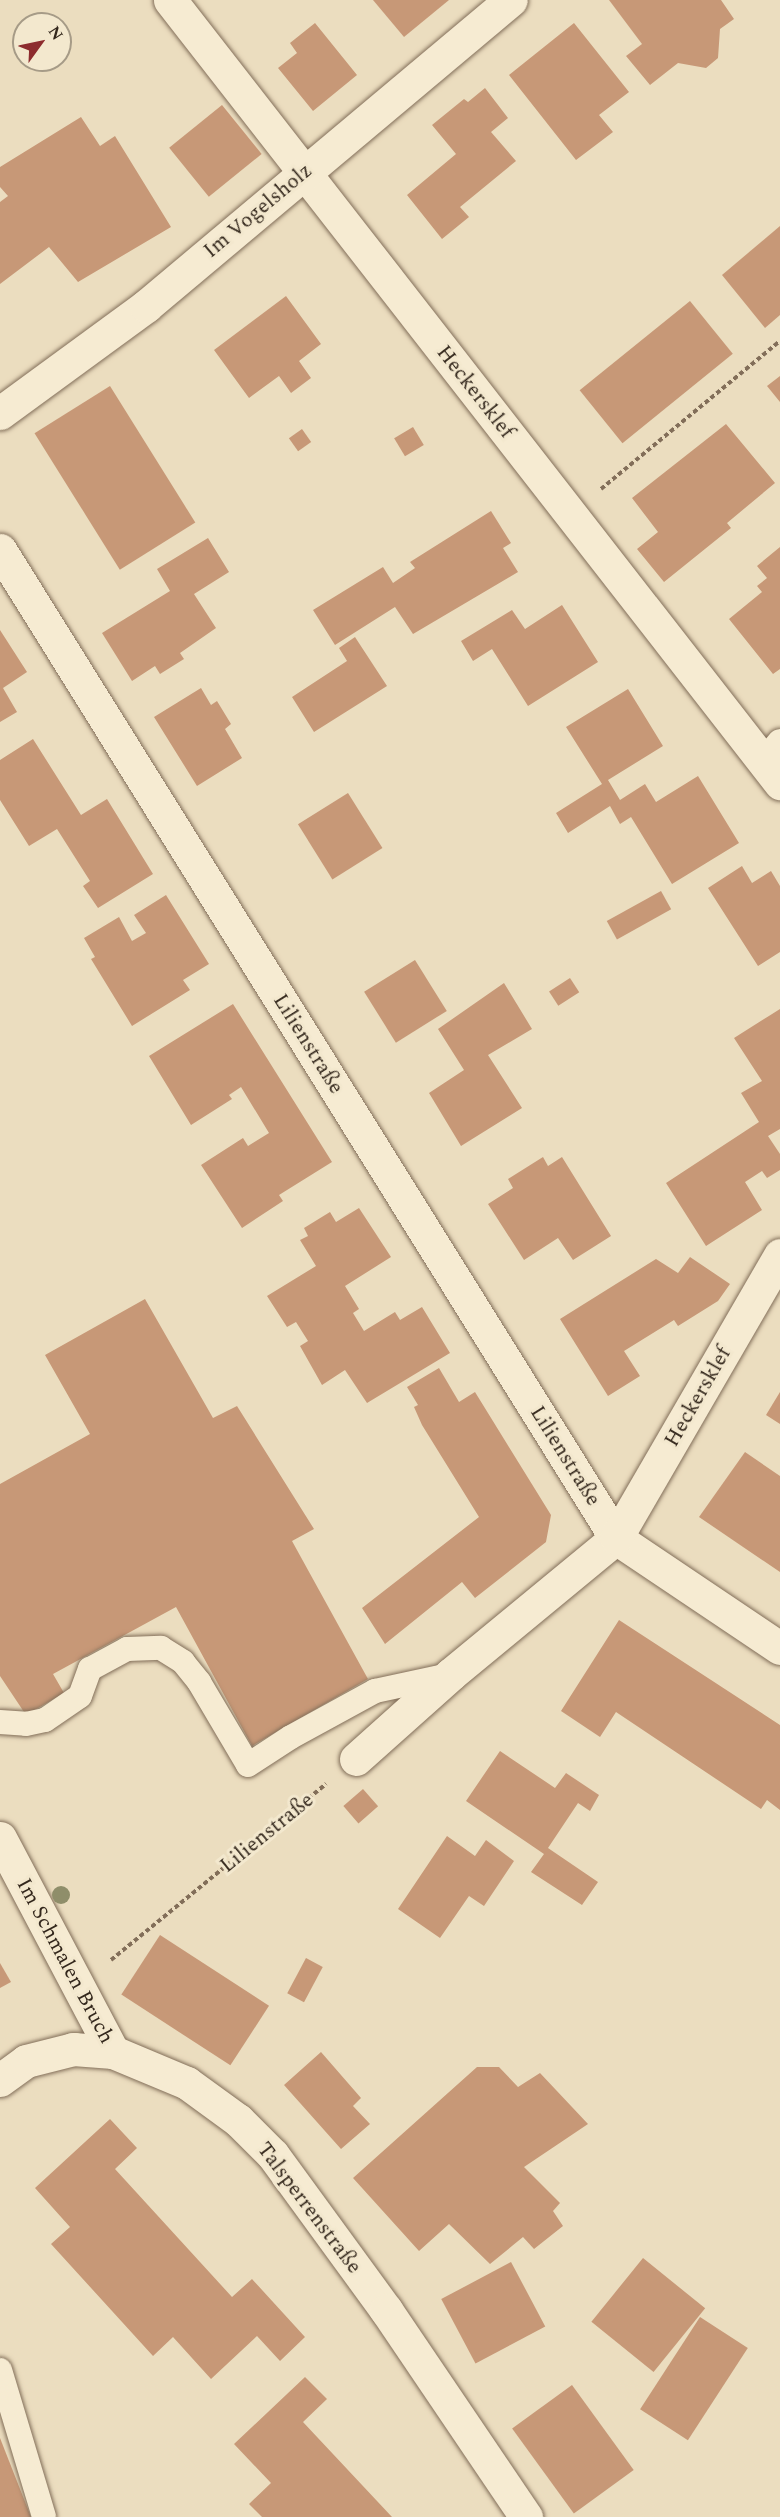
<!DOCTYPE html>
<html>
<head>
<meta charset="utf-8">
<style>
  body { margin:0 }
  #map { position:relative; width:780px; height:2517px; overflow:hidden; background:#ebddbf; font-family:Spectral,serif }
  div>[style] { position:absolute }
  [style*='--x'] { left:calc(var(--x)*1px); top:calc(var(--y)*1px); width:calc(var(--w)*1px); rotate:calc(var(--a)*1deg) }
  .building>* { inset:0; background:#c79877; transform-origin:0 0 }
  .path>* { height:4px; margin-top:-2px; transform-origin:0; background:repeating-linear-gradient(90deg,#826e59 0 4.5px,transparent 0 7.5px) }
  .roads { filter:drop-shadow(0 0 2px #826e59) drop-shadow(0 0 2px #826e59) }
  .service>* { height:24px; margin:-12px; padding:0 12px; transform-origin:12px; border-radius:12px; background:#f6ebd2 }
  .minor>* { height:33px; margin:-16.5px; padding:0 16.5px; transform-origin:16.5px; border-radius:16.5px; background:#f6ebd2 }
  .trees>* { width:18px; height:18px; margin:-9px; border-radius:50%; background:#8f8e6a }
  span { translate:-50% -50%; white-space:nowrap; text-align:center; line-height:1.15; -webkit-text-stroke:6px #f3e8ce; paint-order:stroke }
  .street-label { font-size:21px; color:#33271c }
  .north { position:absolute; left:12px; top:12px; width:60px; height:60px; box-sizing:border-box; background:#f3e8ce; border:2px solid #a69b87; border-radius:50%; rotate:57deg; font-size:16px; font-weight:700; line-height:24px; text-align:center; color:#33271c }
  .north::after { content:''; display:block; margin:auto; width:21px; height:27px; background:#8d2c2e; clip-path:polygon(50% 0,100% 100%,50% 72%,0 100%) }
</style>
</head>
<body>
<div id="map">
  <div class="building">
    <div style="clip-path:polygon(373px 0,449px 0,404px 37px)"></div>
    <div style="clip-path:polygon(609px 0,721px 0,734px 19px,720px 29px,718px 58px,706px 68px,678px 63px,650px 85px,626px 56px,642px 44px)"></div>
    <div style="clip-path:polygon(315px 23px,357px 75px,313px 111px,278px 68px,297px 53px,290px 43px)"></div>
    <div style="clip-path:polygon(574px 23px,629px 92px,599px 115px,613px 132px,576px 160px,509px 75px)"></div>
    <div style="clip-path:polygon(485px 88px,508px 118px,491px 132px,516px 161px,460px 207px,469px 217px,442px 239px,407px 195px,456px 154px,432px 125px,464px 99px,468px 102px)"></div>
    <div style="left:222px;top:105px;width:63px;height:68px;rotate:51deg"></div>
    <div style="clip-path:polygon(81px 117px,100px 146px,115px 136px,171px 227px,78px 282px,49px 247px,0 284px,0 202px,8px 196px,0 187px,0 167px)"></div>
    <div style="clip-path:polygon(780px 226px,780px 315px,765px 328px,722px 275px)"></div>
    <div style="clip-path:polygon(286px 296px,321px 344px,299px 361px,311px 378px,291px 393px,279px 376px,249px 398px,214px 350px)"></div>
    <div style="left:690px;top:301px;width:68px;height:142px;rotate:51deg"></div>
    <div style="clip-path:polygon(780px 376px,780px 402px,767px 386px)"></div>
    <div style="left:110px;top:386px;width:161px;height:89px;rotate:58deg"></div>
    <div style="clip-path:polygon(726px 424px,775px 483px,727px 523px,731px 528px,664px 582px,637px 549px,658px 532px,632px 498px)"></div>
    <div style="left:413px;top:427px;width:21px;height:22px;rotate:59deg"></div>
    <div style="left:302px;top:429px;width:16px;height:16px;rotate:55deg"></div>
    <div style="clip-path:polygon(491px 511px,511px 543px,503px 548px,518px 572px,413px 634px,395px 607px,335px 645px,313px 610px,383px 567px,393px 583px,415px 568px,410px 562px)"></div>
    <div style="clip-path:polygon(208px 538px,229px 572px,194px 594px,216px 628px,180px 653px,184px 659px,160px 674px,155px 666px,132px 681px,102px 633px,170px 591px,157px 569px)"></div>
    <div style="clip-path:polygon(780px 547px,780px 669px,773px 674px,729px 619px,762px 592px,757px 586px,767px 578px,757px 566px)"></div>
    <div style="clip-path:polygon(562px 605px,598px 662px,528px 706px,492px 649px,473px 661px,461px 641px,512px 610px,525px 629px)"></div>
    <div style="clip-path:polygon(0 630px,27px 672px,3px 688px,17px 712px,0 722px)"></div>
    <div style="clip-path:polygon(355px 637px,387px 686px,314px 732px,292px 697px,347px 661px,339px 648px)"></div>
    <div style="clip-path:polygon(201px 688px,211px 705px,217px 701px,231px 724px,225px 729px,242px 758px,197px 786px,154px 717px)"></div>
    <div style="clip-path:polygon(628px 689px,663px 746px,608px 780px,620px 800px,645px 784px,656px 802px,698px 776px,739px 843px,672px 884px,631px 817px,620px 824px,610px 806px,568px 833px,556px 813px,602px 784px,566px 727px)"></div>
    <div style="clip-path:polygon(33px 739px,81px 815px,107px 799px,153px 874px,98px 908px,83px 886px,90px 881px,57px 829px,29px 846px,0 800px,0 760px)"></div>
    <div style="left:348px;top:793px;width:65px;height:59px;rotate:58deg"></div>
    <div style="clip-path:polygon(742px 866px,752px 883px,771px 871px,780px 886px,780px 952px,758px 966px,708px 888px)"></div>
    <div style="left:661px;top:891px;width:21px;height:62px;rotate:61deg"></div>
    <div style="clip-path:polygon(166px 895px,209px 964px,183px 980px,190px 990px,132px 1026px,91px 959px,95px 957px,84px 938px,119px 917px,132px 941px,146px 933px,134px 915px)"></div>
    <div style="left:415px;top:960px;width:60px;height:60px;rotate:58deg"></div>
    <div style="left:570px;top:978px;width:17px;height:25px;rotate:57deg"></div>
    <div style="clip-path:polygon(504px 983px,532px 1029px,488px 1055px,522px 1108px,461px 1146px,429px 1093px,464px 1070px,438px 1029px)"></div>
    <div style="clip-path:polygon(233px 1004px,332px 1162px,279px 1195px,283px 1201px,242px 1228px,201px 1165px,243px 1138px,248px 1146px,269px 1133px,241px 1087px,229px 1095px,232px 1099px,191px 1125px,149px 1056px)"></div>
    <div style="clip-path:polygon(780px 1009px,780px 1129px,768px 1136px,780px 1154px,780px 1170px,767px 1178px,762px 1171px,745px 1182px,762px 1210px,706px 1246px,666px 1183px,759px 1122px,741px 1093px,762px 1081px,734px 1038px)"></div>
    <div style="clip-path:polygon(543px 1157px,548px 1166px,562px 1157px,611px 1236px,573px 1260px,558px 1238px,524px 1260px,488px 1204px,513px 1188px,508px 1179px)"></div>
    <div style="clip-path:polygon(359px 1208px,391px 1257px,345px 1286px,359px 1309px,353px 1313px,364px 1331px,395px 1312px,400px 1320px,422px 1307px,450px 1353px,367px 1403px,345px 1370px,322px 1385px,300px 1346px,308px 1341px,296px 1322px,287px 1327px,267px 1296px,316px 1266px,300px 1240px,308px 1236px,304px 1228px,330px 1212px,336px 1222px)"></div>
    <div style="clip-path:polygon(690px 1257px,730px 1284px,718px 1301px,678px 1326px,674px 1320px,624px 1351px,640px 1376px,608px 1396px,560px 1319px,656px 1259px,678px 1273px)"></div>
    <div style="clip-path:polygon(145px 1299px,213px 1418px,237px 1406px,314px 1529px,292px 1541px,368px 1679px,252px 1746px,176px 1607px,53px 1674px,64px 1693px,26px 1715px,0 1676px,0 1484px,90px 1434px,45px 1355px)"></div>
    <div style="clip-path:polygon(439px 1368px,459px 1402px,475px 1392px,551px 1515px,546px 1542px,475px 1598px,462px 1582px,385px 1644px,362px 1608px,479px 1517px,422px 1425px,414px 1407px,418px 1405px,407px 1387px)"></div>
    <div style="clip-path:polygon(780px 1392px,780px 1424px,766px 1415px)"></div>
    <div style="clip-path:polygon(745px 1452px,780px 1476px,780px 1572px,699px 1517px)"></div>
    <div style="clip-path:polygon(619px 1620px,780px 1725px,780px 1810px,767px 1800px,761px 1809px,616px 1712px,600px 1737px,561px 1711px)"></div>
    <div style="clip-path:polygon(500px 1751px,555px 1788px,566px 1773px,599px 1795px,590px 1811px,578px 1803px,548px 1848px,598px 1882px,582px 1905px,531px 1872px,544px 1854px,466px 1801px)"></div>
    <div style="left:363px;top:1789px;width:23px;height:26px;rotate:49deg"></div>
    <div style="clip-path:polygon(447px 1836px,475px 1856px,486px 1840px,514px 1861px,484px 1906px,469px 1896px,440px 1938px,398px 1909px)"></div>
    <div style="left:160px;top:1935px;width:130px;height:71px;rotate:33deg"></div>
    <div style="left:306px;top:1958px;width:19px;height:40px;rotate:28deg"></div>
    <div style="clip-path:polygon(0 1963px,11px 1982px,0 1988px)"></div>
    <div style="clip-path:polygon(321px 2052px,361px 2098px,353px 2106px,370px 2124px,341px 2149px,284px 2085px)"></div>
    <div style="clip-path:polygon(477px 2067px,499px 2067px,518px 2087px,540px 2073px,588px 2124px,524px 2167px,560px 2203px,553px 2211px,563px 2226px,534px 2249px,523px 2237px,490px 2264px,449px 2224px,419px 2251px,353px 2178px)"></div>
    <div style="clip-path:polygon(110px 2119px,137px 2148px,115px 2169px,232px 2297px,252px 2279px,305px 2337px,280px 2361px,257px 2336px,211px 2379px,173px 2337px,153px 2356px,51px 2244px,70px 2227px,35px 2188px)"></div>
    <div style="left:643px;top:2258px;width:80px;height:82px;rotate:39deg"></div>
    <div style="left:511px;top:2262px;width:73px;height:79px;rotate:62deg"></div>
    <div style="left:700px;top:2317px;width:57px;height:110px;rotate:33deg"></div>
    <div style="clip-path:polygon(305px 2377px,327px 2399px,303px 2422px,392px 2517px,262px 2517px,249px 2504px,271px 2483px,234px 2444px)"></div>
    <div style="left:572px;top:2385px;width:105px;height:74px;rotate:54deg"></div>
    <div style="clip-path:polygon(0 2438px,31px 2517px,0 2517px)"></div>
  </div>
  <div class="path">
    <div style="--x:601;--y:489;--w:232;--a:-39.6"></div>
    <div style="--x:111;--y:1960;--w:278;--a:-39.3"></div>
  </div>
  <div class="roads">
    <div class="service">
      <div style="--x:763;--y:761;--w:26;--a:-50"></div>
      <div style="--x:0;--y:1722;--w:26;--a:4"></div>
      <div style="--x:26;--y:1724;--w:19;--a:-12"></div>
      <div style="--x:45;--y:1720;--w:42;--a:-34.4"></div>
      <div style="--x:80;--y:1696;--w:29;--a:-70"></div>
      <div style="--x:90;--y:1669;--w:42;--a:-28.4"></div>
      <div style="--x:127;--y:1649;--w:34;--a:-2"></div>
      <div style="--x:161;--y:1648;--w:26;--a:32"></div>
      <div style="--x:183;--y:1662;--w:26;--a:51"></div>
      <div style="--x:199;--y:1682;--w:96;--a:59.4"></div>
      <div style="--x:248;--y:1765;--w:51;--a:-33.1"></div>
      <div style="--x:291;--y:1737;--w:96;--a:-28.7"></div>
      <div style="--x:375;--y:1691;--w:76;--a:-12.2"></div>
      <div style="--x:0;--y:2370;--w:153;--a:73.3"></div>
    </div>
    <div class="minor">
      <div style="--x:170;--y:0;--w:993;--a:52.08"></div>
      <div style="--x:0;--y:413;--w:181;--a:-36.2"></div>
      <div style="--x:146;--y:306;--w:476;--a:-40"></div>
      <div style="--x:0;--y:550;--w:1164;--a:58.06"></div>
      <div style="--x:616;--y:1538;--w:197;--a:33.9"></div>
      <div style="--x:356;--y:1759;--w:127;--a:-41.8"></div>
      <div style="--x:451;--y:1674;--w:214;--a:-39.5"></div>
      <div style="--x:616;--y:1538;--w:327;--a:-59.9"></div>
      <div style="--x:0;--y:1838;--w:242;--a:62.2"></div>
      <div style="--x:0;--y:2080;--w:32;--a:-36"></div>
      <div style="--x:26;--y:2061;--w:49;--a:-14.3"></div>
      <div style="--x:73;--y:2049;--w:40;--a:4.3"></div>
      <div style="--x:113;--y:2052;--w:80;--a:22.7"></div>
      <div style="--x:187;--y:2083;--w:63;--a:36"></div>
      <div style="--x:238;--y:2120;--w:49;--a:45"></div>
      <div style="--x:273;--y:2155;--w:192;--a:53.9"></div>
      <div style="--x:386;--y:2310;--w:250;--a:55.9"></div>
    </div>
  </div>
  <div class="trees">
    <div style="left:61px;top:1895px"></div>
  </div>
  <div class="street-label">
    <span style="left:258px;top:211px;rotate:-40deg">Im Vogelsholz</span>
    <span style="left:475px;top:392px;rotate:52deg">Heckersklef</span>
    <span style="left:308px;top:1044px;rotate:58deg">Lilienstraße</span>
    <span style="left:698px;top:1397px;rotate:-60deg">Heckersklef</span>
    <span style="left:565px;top:1456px;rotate:58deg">Lilienstraße</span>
    <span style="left:267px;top:1833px;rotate:-39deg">Lilienstraße</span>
    <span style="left:65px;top:1961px;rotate:62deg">Im Schmalen Bruch</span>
    <span style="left:309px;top:2208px;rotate:53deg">Talsperrenstraße</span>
  </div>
  <div class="north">N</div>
</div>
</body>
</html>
